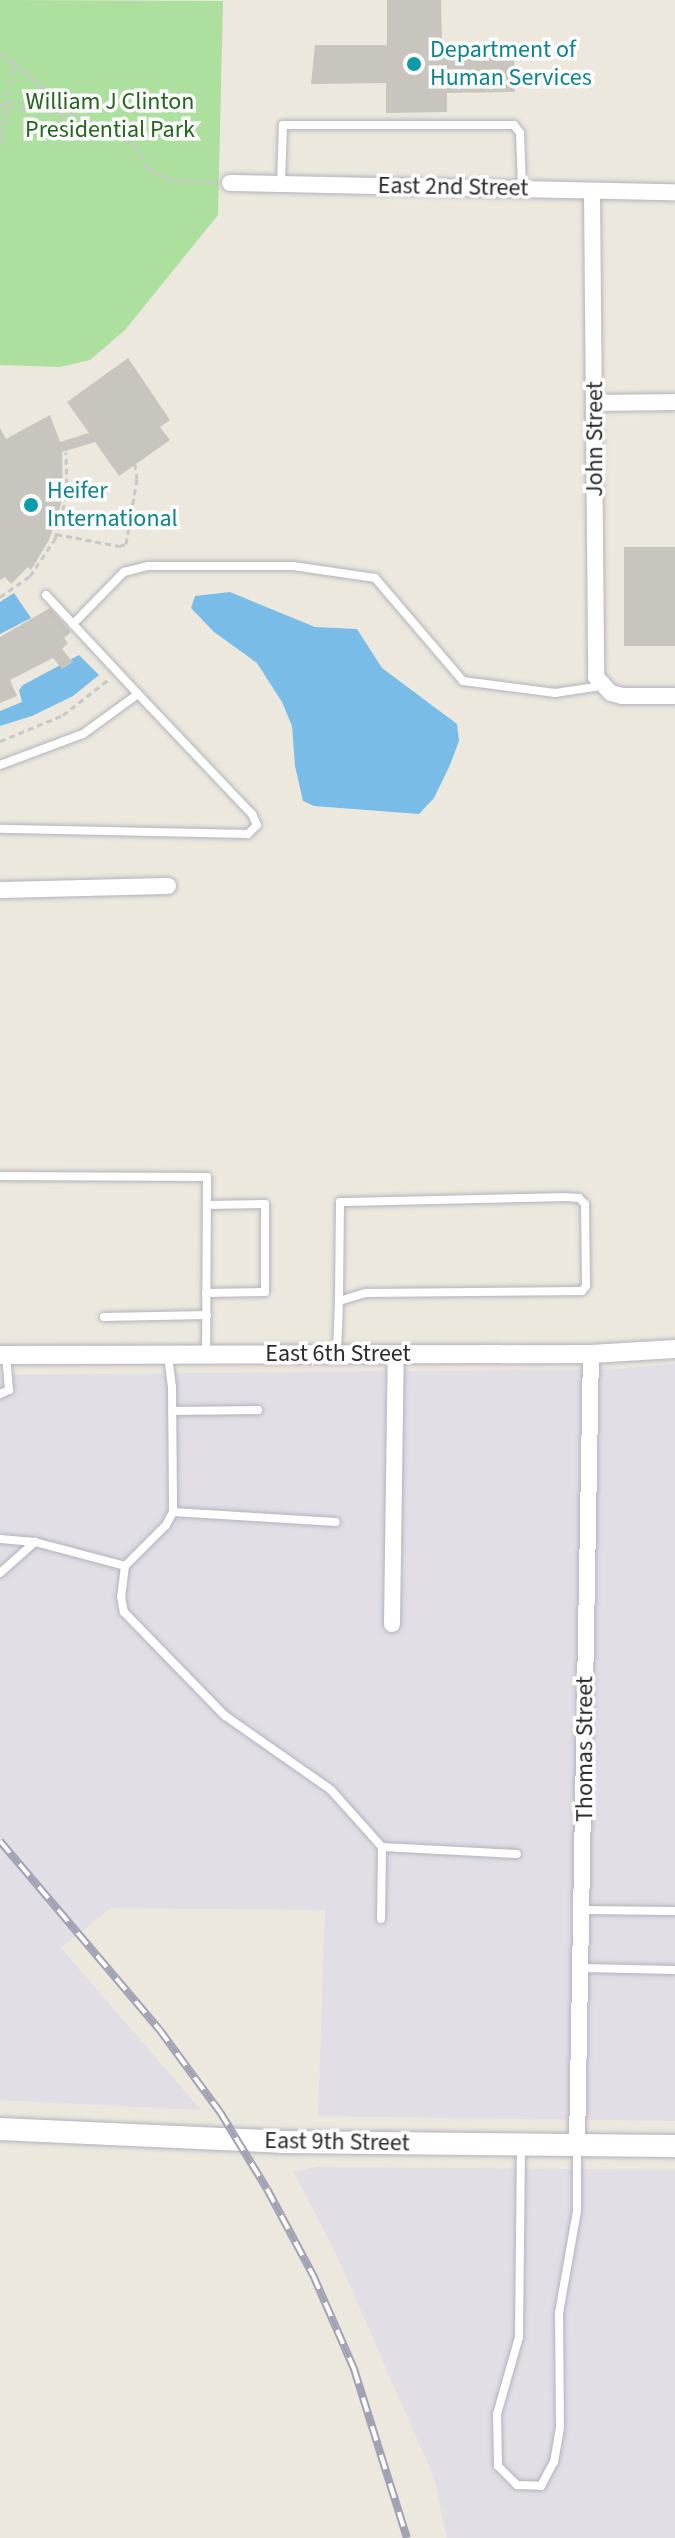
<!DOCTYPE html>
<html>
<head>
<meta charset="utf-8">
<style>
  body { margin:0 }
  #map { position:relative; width:675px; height:2538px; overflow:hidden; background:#ece8de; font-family:"Source Sans 3",sans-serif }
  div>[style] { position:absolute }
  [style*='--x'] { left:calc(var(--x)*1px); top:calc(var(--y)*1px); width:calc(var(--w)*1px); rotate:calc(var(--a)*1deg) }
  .industrial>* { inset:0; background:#e1dee5 }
  .green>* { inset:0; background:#addf9f }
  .water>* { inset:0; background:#78bce7 }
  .building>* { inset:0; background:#c8c4be; transform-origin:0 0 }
  .path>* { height:3px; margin-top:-1.5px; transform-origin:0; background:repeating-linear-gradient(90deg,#c8c8c8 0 6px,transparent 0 10px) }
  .roads { filter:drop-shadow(0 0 2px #b2b3be) drop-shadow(0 0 2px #b2b3be) }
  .service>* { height:8px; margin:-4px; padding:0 4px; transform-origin:4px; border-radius:4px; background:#fff }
  .minor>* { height:16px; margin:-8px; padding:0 8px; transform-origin:8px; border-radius:8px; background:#fff }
  .tertiary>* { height:18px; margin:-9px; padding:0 9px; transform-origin:9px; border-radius:9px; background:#fff }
  .secondary>* { height:22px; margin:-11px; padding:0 11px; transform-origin:11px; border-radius:11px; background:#fff }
  .rail>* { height:8px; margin-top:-4px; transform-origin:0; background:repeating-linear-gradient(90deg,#fff 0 15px,#a1a2b4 0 30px); box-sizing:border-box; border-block:2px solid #a1a2b4 }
  .dots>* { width:22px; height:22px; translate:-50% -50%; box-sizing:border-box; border:4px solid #fff; border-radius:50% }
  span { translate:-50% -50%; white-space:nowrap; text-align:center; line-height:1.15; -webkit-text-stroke:7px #fff; paint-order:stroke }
  .culture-label { font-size:24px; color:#0d838f }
  .left { translate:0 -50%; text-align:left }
  .park-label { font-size:24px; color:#25641f }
  .street-label { font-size:24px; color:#2b2b2b }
</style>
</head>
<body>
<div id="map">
  <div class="industrial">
    <div style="clip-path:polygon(675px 1364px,675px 2121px,318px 2116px,325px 1910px,111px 1908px,61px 1948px,201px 2110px,0 2100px,0 1375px,617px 1369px)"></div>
    <div style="clip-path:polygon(318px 2167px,675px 2170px,675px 2538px,447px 2538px,434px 2478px,337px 2256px,293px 2171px)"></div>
  </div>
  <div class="green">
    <div style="clip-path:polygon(0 0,223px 1px,218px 215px,125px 330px,90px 360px,60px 367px,0 365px)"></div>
  </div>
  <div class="water">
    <div style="clip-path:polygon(230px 592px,315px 627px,357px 629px,382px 668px,457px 724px,459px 741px,450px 765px,434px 798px,419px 814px,314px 806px,303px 801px,295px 766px,292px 726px,282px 702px,257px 663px,214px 632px,191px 608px,195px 596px)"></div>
    <div style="clip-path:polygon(14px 593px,31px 618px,0 634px,0 602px)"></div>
    <div style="clip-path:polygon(79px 655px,99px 675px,73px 696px,32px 716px,0 726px,0 711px,22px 702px,19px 690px,23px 685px)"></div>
  </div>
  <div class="building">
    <div style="clip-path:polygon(387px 0,441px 0,442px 44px,514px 43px,515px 92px,447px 93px,447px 112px,386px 113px,386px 83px,311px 84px,315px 45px,387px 45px)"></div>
    <div style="clip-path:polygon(128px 358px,170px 420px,160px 427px,170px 440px,119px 476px,95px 442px,62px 452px,63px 498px,49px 540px,31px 570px,28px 567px,11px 584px,5px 577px,0 580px,0 428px,6px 439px,50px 415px,60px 442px,89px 433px,67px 402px)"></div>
    <div style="left:624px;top:547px;width:51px;height:99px"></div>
    <div style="clip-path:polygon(50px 608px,71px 632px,64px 638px,68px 643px,62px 649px,73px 662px,62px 669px,53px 658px,10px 680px,17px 696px,0 703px,0 637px)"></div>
  </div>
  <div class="path">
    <div style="--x:0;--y:53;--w:102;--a:38.7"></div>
    <div style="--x:80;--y:117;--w:62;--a:27.8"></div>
    <div style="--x:135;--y:146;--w:27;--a:59"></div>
    <div style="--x:149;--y:169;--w:21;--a:28"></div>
    <div style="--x:168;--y:179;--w:47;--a:3.7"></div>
    <div style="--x:0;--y:104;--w:80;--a:9.3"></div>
    <div style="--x:0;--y:144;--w:84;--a:-80.4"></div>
    <div style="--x:56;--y:534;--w:64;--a:10.8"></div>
    <div style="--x:119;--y:546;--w:7;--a:-16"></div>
    <div style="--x:126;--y:544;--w:66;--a:-80.4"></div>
    <div style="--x:137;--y:479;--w:15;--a:-98"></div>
    <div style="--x:0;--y:597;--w:37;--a:-35"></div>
    <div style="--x:30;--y:576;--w:45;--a:-56"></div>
    <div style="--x:55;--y:539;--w:47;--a:-75.1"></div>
    <div style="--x:67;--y:494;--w:42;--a:-91.4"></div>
    <div style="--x:0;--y:741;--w:68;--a:-22.4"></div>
    <div style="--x:63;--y:715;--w:57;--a:-37.9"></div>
  </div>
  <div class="roads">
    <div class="service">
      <div style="--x:281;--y:184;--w:59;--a:-88.1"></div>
      <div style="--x:283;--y:125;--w:231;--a:0"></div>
      <div style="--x:514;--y:125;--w:10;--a:53"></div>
      <div style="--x:520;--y:133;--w:55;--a:87.9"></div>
      <div style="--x:46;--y:595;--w:40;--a:47"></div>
      <div style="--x:138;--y:694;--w:96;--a:-132.9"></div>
      <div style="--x:73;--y:624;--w:73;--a:-45.6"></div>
      <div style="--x:124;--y:572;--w:25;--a:-14"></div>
      <div style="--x:148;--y:566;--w:145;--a:0"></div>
      <div style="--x:293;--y:566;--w:83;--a:8.3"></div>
      <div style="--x:375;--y:578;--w:135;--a:49.5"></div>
      <div style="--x:463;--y:681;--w:93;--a:7.4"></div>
      <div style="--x:555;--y:693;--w:48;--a:-8.5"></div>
      <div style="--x:0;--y:765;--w:89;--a:-20.5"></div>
      <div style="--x:83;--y:734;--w:68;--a:-36"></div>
      <div style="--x:138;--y:694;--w:166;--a:46.5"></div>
      <div style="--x:252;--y:814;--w:12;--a:66"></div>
      <div style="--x:257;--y:825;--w:13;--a:135"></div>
      <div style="--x:248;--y:834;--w:248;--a:-178.8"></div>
      <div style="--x:0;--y:1176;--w:207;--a:0.3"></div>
      <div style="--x:207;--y:1177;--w:176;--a:90.3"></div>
      <div style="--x:206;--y:1293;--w:59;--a:-1"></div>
      <div style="--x:265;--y:1292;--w:88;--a:-90"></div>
      <div style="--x:265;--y:1204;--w:58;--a:179"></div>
      <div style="--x:104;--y:1317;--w:103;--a:-1.1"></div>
      <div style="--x:337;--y:1353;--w:52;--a:-87.8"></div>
      <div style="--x:339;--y:1301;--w:28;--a:-17"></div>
      <div style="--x:366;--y:1293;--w:216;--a:-0.5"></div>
      <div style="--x:582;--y:1291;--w:6;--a:-51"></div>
      <div style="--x:586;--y:1286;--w:82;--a:-90.7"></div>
      <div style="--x:585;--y:1204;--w:8;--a:-135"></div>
      <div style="--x:579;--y:1198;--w:16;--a:-176"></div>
      <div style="--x:563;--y:1197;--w:223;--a:178.7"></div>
      <div style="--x:340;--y:1202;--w:99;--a:90.6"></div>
      <div style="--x:168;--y:1355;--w:32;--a:83"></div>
      <div style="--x:172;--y:1387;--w:125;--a:89.5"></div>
      <div style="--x:173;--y:1512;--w:15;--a:118"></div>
      <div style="--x:166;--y:1525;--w:58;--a:135"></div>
      <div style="--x:125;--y:1566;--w:31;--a:97"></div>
      <div style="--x:121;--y:1597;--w:15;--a:79"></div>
      <div style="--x:124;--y:1612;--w:144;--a:45.8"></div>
      <div style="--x:224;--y:1715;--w:131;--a:35"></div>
      <div style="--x:331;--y:1790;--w:76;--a:48.2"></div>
      <div style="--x:382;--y:1847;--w:135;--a:3"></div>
      <div style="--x:0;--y:1394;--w:10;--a:-24"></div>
      <div style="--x:9;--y:1390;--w:35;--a:-95"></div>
      <div style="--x:172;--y:1411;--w:86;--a:-0.7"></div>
      <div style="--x:173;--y:1512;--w:163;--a:3.5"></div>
      <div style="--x:0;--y:1539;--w:35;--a:5"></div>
      <div style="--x:35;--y:1542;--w:93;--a:14.9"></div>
      <div style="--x:0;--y:1573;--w:47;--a:-41.5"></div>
      <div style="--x:583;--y:1910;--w:92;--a:0.6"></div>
      <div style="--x:381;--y:1919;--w:72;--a:-89.2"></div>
      <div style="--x:582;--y:1968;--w:93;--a:1.2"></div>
      <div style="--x:521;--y:2145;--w:192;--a:90.6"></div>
      <div style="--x:519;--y:2337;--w:80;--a:105.9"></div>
      <div style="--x:497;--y:2414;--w:52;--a:88.9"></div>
      <div style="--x:498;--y:2466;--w:27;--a:45"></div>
      <div style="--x:517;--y:2485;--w:24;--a:2"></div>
      <div style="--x:541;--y:2486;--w:27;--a:-62"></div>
      <div style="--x:554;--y:2462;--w:35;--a:-80"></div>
      <div style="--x:560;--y:2428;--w:115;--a:-90.5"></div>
      <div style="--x:559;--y:2313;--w:104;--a:-80"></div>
      <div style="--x:577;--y:2211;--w:63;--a:-90"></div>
    </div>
    <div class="minor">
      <div style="--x:230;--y:183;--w:445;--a:1.2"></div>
      <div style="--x:592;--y:191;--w:486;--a:89.5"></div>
      <div style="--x:596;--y:677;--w:22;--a:47"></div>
      <div style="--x:611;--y:693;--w:11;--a:15"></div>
      <div style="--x:622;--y:696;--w:53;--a:0"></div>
      <div style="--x:595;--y:403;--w:80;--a:-0.7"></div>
      <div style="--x:0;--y:890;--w:168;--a:-1.4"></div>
      <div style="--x:392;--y:1624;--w:270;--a:-89.2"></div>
      <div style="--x:577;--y:2145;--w:791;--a:-88.99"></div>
    </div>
    <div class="tertiary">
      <div style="--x:0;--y:1355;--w:591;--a:-0.1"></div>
      <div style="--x:591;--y:1354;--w:84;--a:-3.4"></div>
    </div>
    <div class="secondary">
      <div style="--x:0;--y:2129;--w:282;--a:2.6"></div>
      <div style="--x:282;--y:2142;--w:393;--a:0.6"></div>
    </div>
  </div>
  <div class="rail">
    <div style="--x:0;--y:1841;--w:246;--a:49.8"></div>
    <div style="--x:159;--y:2029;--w:103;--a:53.7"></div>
    <div style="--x:220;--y:2112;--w:90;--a:58.6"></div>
    <div style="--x:267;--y:2189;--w:98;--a:61.9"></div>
    <div style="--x:313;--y:2275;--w:103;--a:66.4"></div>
    <div style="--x:354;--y:2369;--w:177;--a:72.6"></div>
  </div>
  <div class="dots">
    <div style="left:414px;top:64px;background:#0f9aa8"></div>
    <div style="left:31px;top:505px;background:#0f9aa8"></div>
  </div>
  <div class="culture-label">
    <span class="left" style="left:430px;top:64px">Department of<br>Human Services</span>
    <span class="left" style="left:47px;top:505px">Heifer<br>International</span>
  </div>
  <div class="park-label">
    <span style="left:110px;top:116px">William J Clinton<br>Presidential Park</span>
  </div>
  <div class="street-label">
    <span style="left:453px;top:187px;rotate:1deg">East 2nd Street</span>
    <span style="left:595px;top:439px;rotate:-90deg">John Street</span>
    <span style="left:338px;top:1354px">East 6th Street</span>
    <span style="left:585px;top:1749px;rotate:-90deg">Thomas Street</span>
    <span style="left:337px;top:2142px;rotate:1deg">East 9th Street</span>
  </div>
</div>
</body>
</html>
